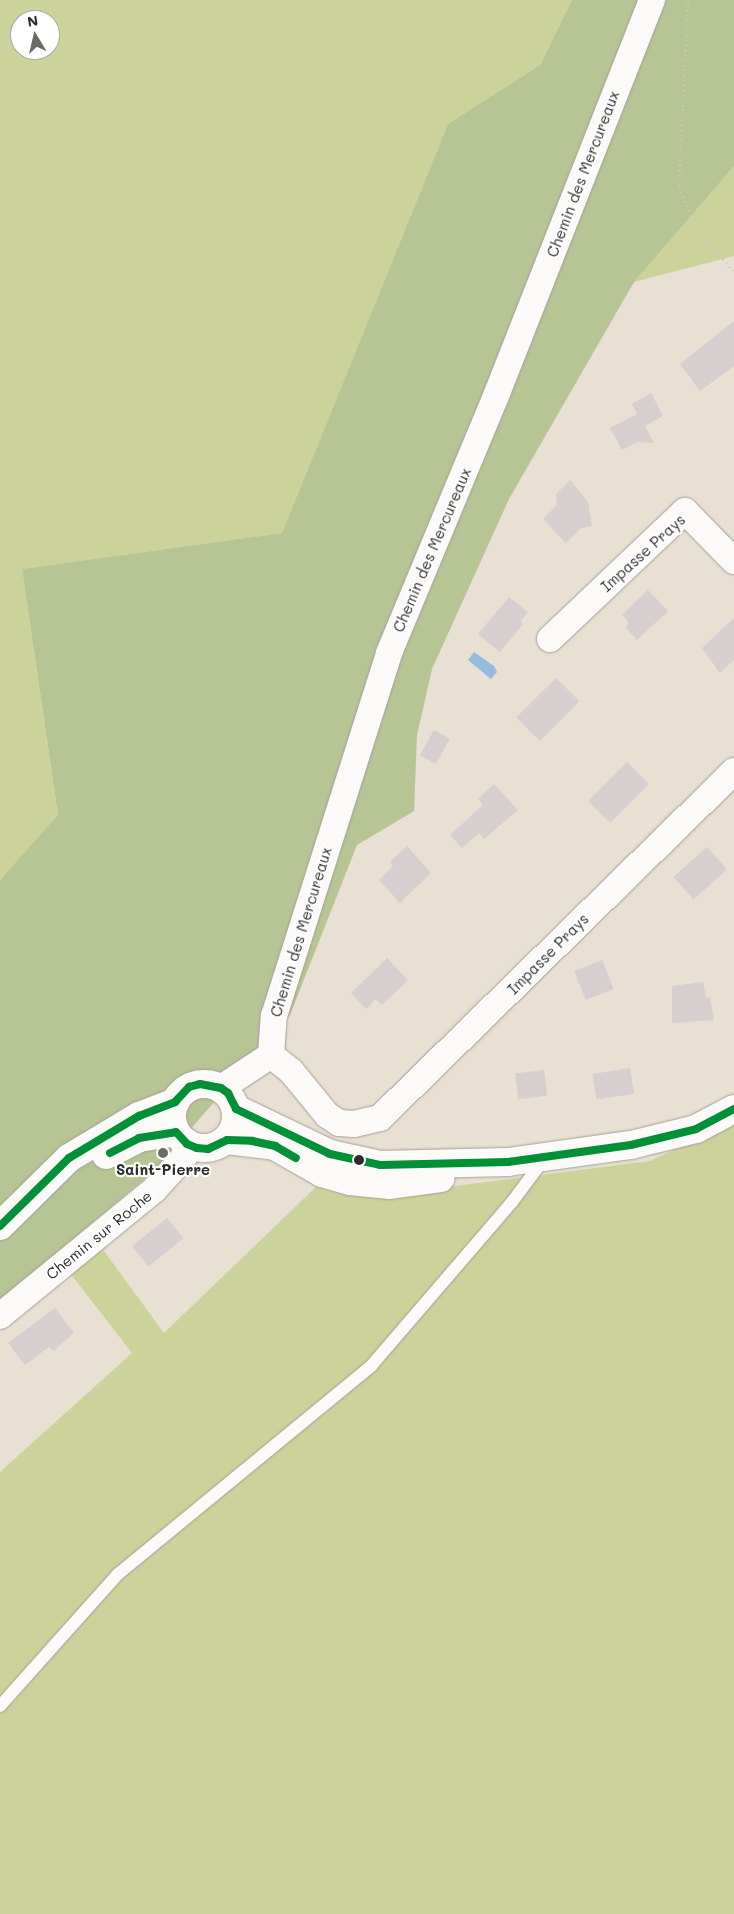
<!DOCTYPE html>
<html>
<head>
<meta charset="utf-8">
<style>
  body { margin:0 }
  #map { position:relative; width:734px; height:1914px; overflow:hidden; background:#e8e0d2; font-family:Mali,sans-serif }
  div>[style] { position:absolute }
  [style*='--x'] { left:calc(var(--x)*1px); top:calc(var(--y)*1px); width:calc(var(--w)*1px); rotate:calc(var(--a)*1deg) }
  .green>* { inset:0; background:#cbd39a }
  .forest>* { inset:0; background:#b7c493 }
  .water>* { inset:0; background:#96bbdd }
  .building>* { inset:0; background:#d6cecf; transform-origin:0 0 }
  .path>* { height:3px; margin-top:-1.5px; transform-origin:0; background:repeating-linear-gradient(90deg,#c9c7c4 0 1px,transparent 0 5px) }
  .roads { filter:drop-shadow(0 0 1px #a49f97) drop-shadow(0 0 1px #a49f97) }
  .service>* { height:12px; margin:-6px; padding:0 6px; transform-origin:6px; border-radius:6px; background:#fcfaf8 }
  .minor>* { height:26px; margin:-13px; padding:0 13px; transform-origin:13px; border-radius:13px; background:#fcfaf8 }
  .tertiary>* { height:28px; margin:-14px; padding:0 14px; transform-origin:14px; border-radius:14px; background:#fcfaf8 }
  .tertiary>.ring { margin:-14px; padding:0; box-sizing:content-box; background:none; border:28px solid #fcfaf8; border-radius:50% }
  .bus-1>* { height:8px; margin:-4px; padding:0 4px; transform-origin:4px; border-radius:4px; background:#009037 }
  .dots>* { width:14px; height:14px; translate:-50% -50%; box-sizing:border-box; border:2px solid #fff; border-radius:50% }
  span { translate:-50% -50%; white-space:nowrap; text-align:center; line-height:1.15; -webkit-text-stroke:4.5px #fff; paint-order:stroke }
  .street-label { font-size:15px; color:#2b2b2b }
  .poi-label { font-size:15px; color:#2b2b2b; font-weight:700 }
  .north { position:absolute; left:10px; top:10px; width:50px; height:50px; box-sizing:border-box; background:#fff; border:1px solid #aaa; border-radius:50%; rotate:351deg; font-size:14px; font-weight:700; line-height:20px; text-align:center; color:#2b2b2b }
  .north::after { content:''; display:block; margin:auto; width:18px; height:22px; background:#6d6a65; clip-path:polygon(50% 0,100% 100%,50% 72%,0 100%) }
</style>
</head>
<body>
<div id="map">
  <div class="green">
    <div style="clip-path:polygon(evenodd,0 0,572px 0,540px 65px,448px 124px,282px 533px,22px 569px,58px 816px,0 880px,0 0,20px 20px,50px 20px,50px 50px,20px 50px,20px 20px)"></div>
    <div style="clip-path:polygon(734px 166px,734px 256px,634px 282px)"></div>
    <div style="clip-path:polygon(734px 1122px,734px 1914px,0 1914px,0 1472px,132px 1353px,70px 1273px,101px 1247px,164px 1333px,320px 1183px,376px 1196px,650px 1161px)"></div>
  </div>
  <div class="forest">
    <div style="clip-path:polygon(572px 0,734px 0,734px 166px,634px 282px,509px 499px,432px 669px,417px 735px,414px 811px,357px 845px,290px 1015px,154px 1171px,0 1301px,0 880px,58px 815px,22px 569px,282px 533px,448px 124px,540px 65px)"></div>
  </div>
  <div class="water">
    <div style="clip-path:polygon(474px 652px,494px 666px,497px 672px,491px 679px,468px 660px)"></div>
  </div>
  <div class="building">
    <div style="clip-path:polygon(734px 321px,734px 366px,700px 391px,680px 364px)"></div>
    <div style="clip-path:polygon(651px 393px,663px 416px,645px 426px,654px 443px,637px 442px,622px 450px,610px 428px,637px 414px,632px 404px)"></div>
    <div style="clip-path:polygon(570px 480px,588px 502px,592px 526px,581px 528px,566px 543px,543px 519px,557px 505px,556px 494px)"></div>
    <div style="clip-path:polygon(648px 590px,668px 611px,637px 640px,625px 627px,629px 623px,622px 615px)"></div>
    <div style="clip-path:polygon(509px 597px,528px 612px,521px 621px,523px 624px,500px 652px,478px 634px)"></div>
    <div style="clip-path:polygon(734px 618px,734px 660px,720px 673px,702px 648px)"></div>
    <div style="left:556px;top:678px;width:33px;height:56px;rotate:45deg"></div>
    <div style="left:434px;top:730px;width:18px;height:29px;rotate:29deg"></div>
    <div style="left:627px;top:762px;width:31px;height:55px;rotate:45deg"></div>
    <div style="clip-path:polygon(494px 784px,518px 810px,484px 839px,479px 833px,462px 848px,450px 835px,483px 805px,478px 799px)"></div>
    <div style="clip-path:polygon(407px 846px,431px 873px,400px 903px,379px 880px,393px 866px,390px 862px)"></div>
    <div style="left:707px;top:847px;width:30px;height:45px;rotate:48deg"></div>
    <div style="clip-path:polygon(387px 958px,408px 980px,382px 1005px,376px 999px,366px 1009px,351px 993px)"></div>
    <div style="left:602px;top:960px;width:31px;height:30px;rotate:68deg"></div>
    <div style="clip-path:polygon(703px 982px,706px 998px,710px 997px,714px 1020px,672px 1023px,672px 986px)"></div>
    <div style="left:630px;top:1068px;width:26px;height:38px;rotate:81deg"></div>
    <div style="left:544px;top:1070px;width:26px;height:29px;rotate:83deg"></div>
    <div style="left:167px;top:1218px;width:26px;height:45px;rotate:51deg"></div>
    <div style="clip-path:polygon(55px 1308px,74px 1333px,53px 1351px,49px 1347px,25px 1365px,8px 1343px)"></div>
  </div>
  <div class="path">
    <div style="--x:688;--y:0;--w:187;--a:92.8"></div>
    <div style="--x:679;--y:187;--w:55;--a:65.3"></div>
    <div style="--x:702;--y:237;--w:47;--a:46.7"></div>
    <div style="--x:22;--y:20;--w:25;--a:-53"></div>
    <div style="--x:0;--y:48;--w:33;--a:-52"></div>
    <div style="--x:584;--y:1178;--w:34;--a:27"></div>
    <div style="--x:614;--y:1193;--w:156;--a:39.5"></div>
  </div>
  <div class="roads">
    <div class="service">
      <div style="--x:0;--y:1706;--w:177;--a:-48.2"></div>
      <div style="--x:118;--y:1574;--w:328;--a:-39.4"></div>
      <div style="--x:371;--y:1366;--w:216;--a:-49.3"></div>
      <div style="--x:512;--y:1202;--w:54;--a:-53.3"></div>
    </div>
    <div class="minor">
      <div style="--x:550;--y:639;--w:186;--a:-43.5"></div>
      <div style="--x:685;--y:511;--w:70;--a:45.6"></div>
      <div style="--x:271;--y:1055;--w:39;--a:-86"></div>
      <div style="--x:274;--y:1016;--w:381;--a:-72.4"></div>
      <div style="--x:389;--y:653;--w:278;--a:-67.4"></div>
      <div style="--x:496;--y:396;--w:426;--a:-68.5"></div>
      <div style="--x:271;--y:1055;--w:26;--a:39"></div>
      <div style="--x:291;--y:1071;--w:57;--a:50.7"></div>
      <div style="--x:327;--y:1115;--w:14;--a:34"></div>
      <div style="--x:339;--y:1123;--w:15;--a:4"></div>
      <div style="--x:354;--y:1124;--w:27;--a:-13"></div>
      <div style="--x:380;--y:1118;--w:496;--a:-44.4"></div>
      <div style="--x:221;--y:1088;--w:60;--a:-33.4"></div>
      <div style="--x:0;--y:1316;--w:199;--a:-39.3"></div>
      <div style="--x:154;--y:1190;--w:45;--a:-47.7"></div>
      <div style="--x:184;--y:1157;--w:13;--a:-77"></div>
    </div>
    <div class="tertiary">
      <div class="ring" style="left:172px;top:1084px;width:36px;height:36px"></div>
      <div style="--x:236;--y:1109;--w:104;--a:25.6"></div>
      <div style="--x:330;--y:1154;--w:51;--a:12.4"></div>
      <div style="--x:380;--y:1165;--w:128;--a:-1.3"></div>
      <div style="--x:508;--y:1162;--w:124;--a:-7.9"></div>
      <div style="--x:631;--y:1145;--w:67;--a:-13.8"></div>
      <div style="--x:696;--y:1129;--w:43;--a:-27.8"></div>
      <div style="--x:227;--y:1140;--w:48;--a:7.1"></div>
      <div style="--x:275;--y:1146;--w:54;--a:29.9"></div>
      <div style="--x:322;--y:1173;--w:29;--a:16"></div>
      <div style="--x:350;--y:1181;--w:40;--a:5.7"></div>
      <div style="--x:390;--y:1185;--w:51;--a:-7.8"></div>
      <div style="--x:106;--y:1155;--w:37;--a:-27"></div>
      <div style="--x:139;--y:1138;--w:37;--a:-9"></div>
      <div style="--x:0;--y:1226;--w:97;--a:-44.6"></div>
      <div style="--x:69;--y:1158;--w:82;--a:-31"></div>
      <div style="--x:139;--y:1116;--w:39;--a:-21"></div>
    </div>
  </div>
  <div class="bus-1">
    <div style="--x:110;--y:1153;--w:33;--a:-27"></div>
    <div style="--x:139;--y:1138;--w:37;--a:-9"></div>
    <div style="--x:176;--y:1132;--w:16;--a:47"></div>
    <div style="--x:187;--y:1144;--w:11;--a:22"></div>
    <div style="--x:197;--y:1148;--w:11;--a:5"></div>
    <div style="--x:208;--y:1149;--w:21;--a:-25"></div>
    <div style="--x:227;--y:1140;--w:25;--a:2"></div>
    <div style="--x:252;--y:1141;--w:24;--a:12"></div>
    <div style="--x:275;--y:1146;--w:24;--a:30"></div>
    <div style="--x:0;--y:1226;--w:97;--a:-44.6"></div>
    <div style="--x:69;--y:1158;--w:82;--a:-31"></div>
    <div style="--x:139;--y:1116;--w:39;--a:-21"></div>
    <div style="--x:175;--y:1102;--w:21;--a:-47"></div>
    <div style="--x:189;--y:1087;--w:11;--a:-15"></div>
    <div style="--x:200;--y:1084;--w:21;--a:11"></div>
    <div style="--x:221;--y:1088;--w:9;--a:36"></div>
    <div style="--x:228;--y:1093;--w:18;--a:63"></div>
    <div style="--x:236;--y:1109;--w:104;--a:25.6"></div>
    <div style="--x:330;--y:1154;--w:51;--a:12.4"></div>
    <div style="--x:380;--y:1165;--w:128;--a:-1.3"></div>
    <div style="--x:508;--y:1162;--w:124;--a:-7.9"></div>
    <div style="--x:631;--y:1145;--w:67;--a:-13.8"></div>
    <div style="--x:696;--y:1129;--w:43;--a:-27.8"></div>
  </div>
  <div class="dots">
    <div style="left:163px;top:1153px;background:#6d6a65"></div>
    <div style="left:359px;top:1160px;background:#2b2b2b"></div>
  </div>
  <div class="street-label">
    <span style="left:583px;top:174px;rotate:-69deg">Chemin des Mercureaux</span>
    <span style="left:432px;top:550px;rotate:-67deg">Chemin des Mercureaux</span>
    <span style="left:643px;top:553px;rotate:-42deg">Impasse Prays</span>
    <span style="left:301px;top:932px;rotate:-73deg">Chemin des Mercureaux</span>
    <span style="left:548px;top:954px;rotate:-45deg">Impasse Prays</span>
    <span style="left:99px;top:1235px;rotate:-39deg">Chemin sur Roche</span>
  </div>
  <div class="poi-label">
    <span style="left:163px;top:1170px">Saint-Pierre</span>
  </div>
  <div class="north">N</div>
</div>
</body>
</html>
